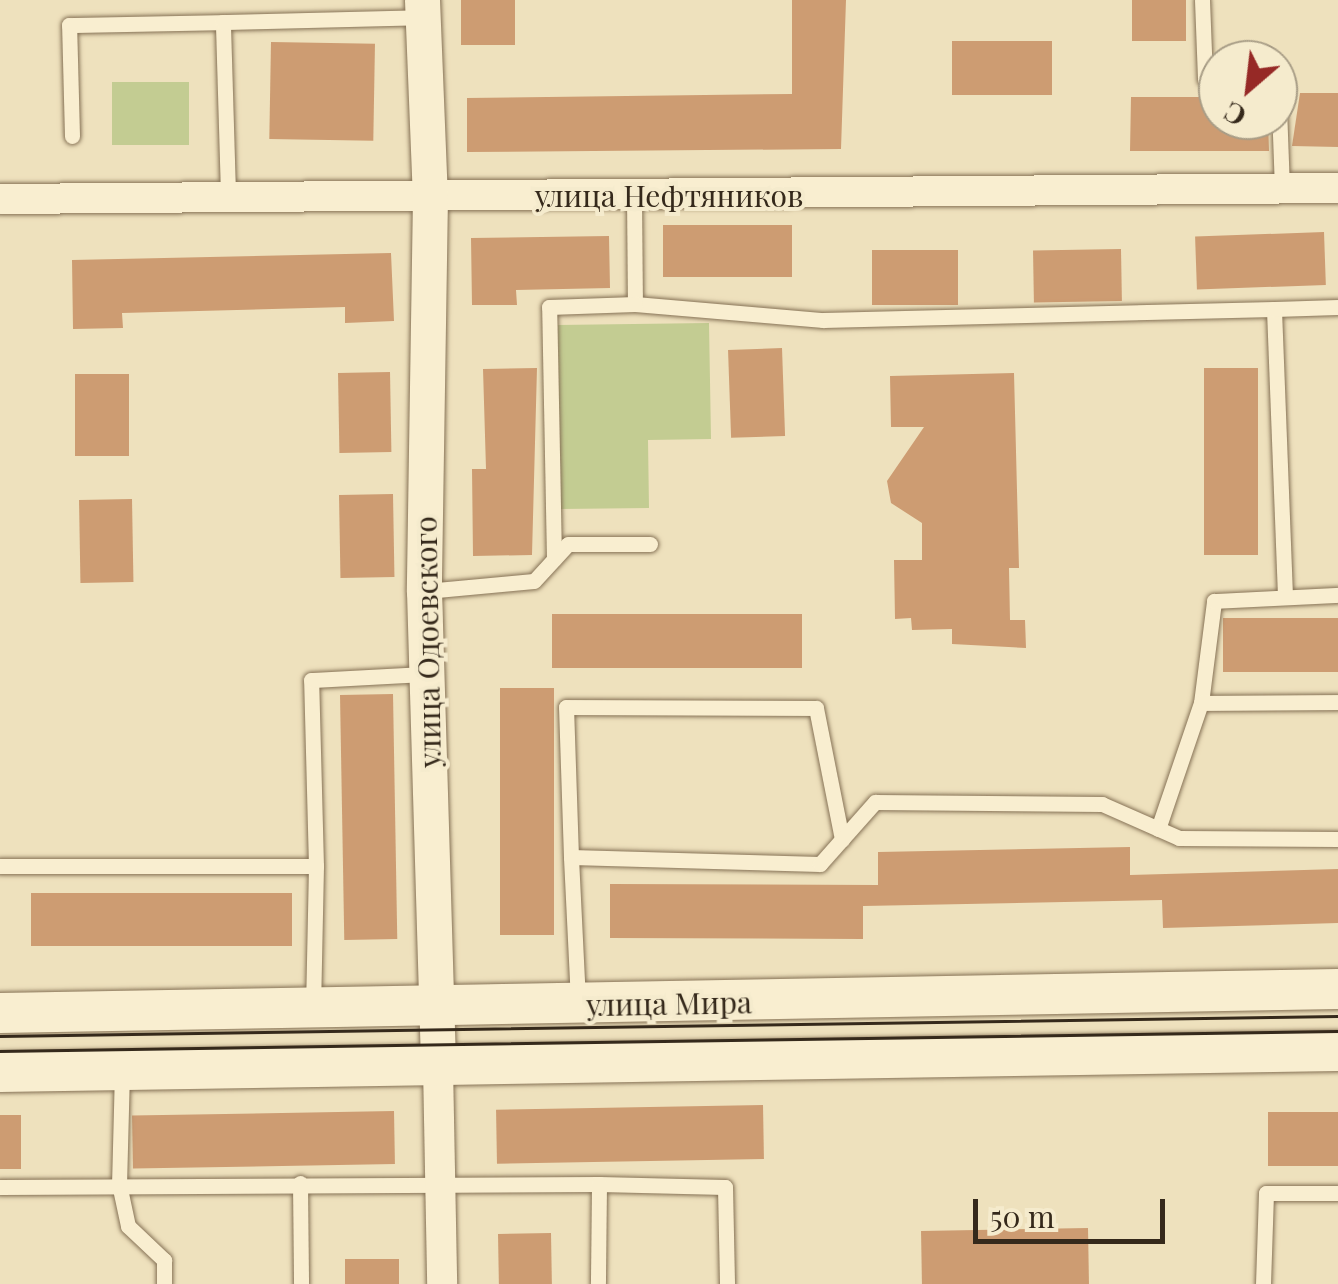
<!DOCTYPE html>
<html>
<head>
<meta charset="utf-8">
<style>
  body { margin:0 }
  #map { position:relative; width:1338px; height:1284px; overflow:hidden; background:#eee1bd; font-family:"Playfair Display",serif }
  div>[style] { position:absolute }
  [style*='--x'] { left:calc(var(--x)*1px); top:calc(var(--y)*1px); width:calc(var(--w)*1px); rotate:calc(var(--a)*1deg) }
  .green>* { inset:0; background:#c3cc92; transform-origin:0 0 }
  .building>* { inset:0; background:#cd9c72; transform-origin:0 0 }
  .roads { filter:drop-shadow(0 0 2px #867256) drop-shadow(0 0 2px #867256) }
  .service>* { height:15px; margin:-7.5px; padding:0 7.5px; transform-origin:7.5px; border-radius:7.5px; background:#f9eed0 }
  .minor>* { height:30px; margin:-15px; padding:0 15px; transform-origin:15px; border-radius:15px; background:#f9eed0 }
  .tertiary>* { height:35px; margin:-17.5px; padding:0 17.5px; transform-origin:17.5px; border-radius:17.5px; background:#f9eed0 }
  .secondary>* { height:40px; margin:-20px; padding:0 20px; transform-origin:20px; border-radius:20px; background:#f9eed0 }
  .tram>* { height:2.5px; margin:-1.25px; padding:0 1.25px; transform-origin:1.25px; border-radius:1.25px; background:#35291b }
  span { translate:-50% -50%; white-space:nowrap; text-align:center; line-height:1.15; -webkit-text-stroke:8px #f5ebcd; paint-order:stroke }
  .street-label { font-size:30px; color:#35291b }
  .north { position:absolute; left:1198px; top:40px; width:100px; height:100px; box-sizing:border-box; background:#f5ebcd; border:2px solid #a89d86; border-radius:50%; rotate:208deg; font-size:28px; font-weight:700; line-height:40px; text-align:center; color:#35291b }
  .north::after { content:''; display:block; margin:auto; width:35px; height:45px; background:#962926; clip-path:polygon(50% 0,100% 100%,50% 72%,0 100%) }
  .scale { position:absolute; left:973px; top:1199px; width:192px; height:45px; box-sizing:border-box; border:5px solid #35291b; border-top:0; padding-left:12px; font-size:30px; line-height:35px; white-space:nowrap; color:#35291b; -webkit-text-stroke:8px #f5ebcd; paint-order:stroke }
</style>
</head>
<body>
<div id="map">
  <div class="green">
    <div style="left:112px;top:82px;width:77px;height:63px"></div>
    <div style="clip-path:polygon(709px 323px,711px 439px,648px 440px,649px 508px,561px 509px,558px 325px)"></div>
  </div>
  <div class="building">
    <div style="left:461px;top:0;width:54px;height:45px"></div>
    <div style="clip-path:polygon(792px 0,846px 0,841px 149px,467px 152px,467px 98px,792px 94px)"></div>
    <div style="left:1132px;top:0;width:54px;height:41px"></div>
    <div style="left:952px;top:41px;width:100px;height:54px"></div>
    <div style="left:271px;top:42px;width:104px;height:97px;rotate:1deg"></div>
    <div style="clip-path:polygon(1300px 93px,1338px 93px,1338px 147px,1292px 146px)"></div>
    <div style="clip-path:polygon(1131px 97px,1218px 97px,1218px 120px,1268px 120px,1269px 151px,1130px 151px)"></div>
    <div style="left:792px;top:225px;width:52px;height:129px;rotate:90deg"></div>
    <div style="left:1324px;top:232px;width:53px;height:129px;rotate:88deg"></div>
    <div style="clip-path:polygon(609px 236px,610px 288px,516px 290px,517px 305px,472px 305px,471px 238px)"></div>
    <div style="left:1121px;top:249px;width:52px;height:88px;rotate:89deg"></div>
    <div style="left:872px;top:250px;width:86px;height:55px"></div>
    <div style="clip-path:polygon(391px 253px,394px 321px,345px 323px,345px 307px,122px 313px,123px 328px,73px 329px,72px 260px)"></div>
    <div style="left:782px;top:348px;width:88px;height:54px;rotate:88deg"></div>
    <div style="clip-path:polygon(537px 368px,532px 555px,473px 556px,472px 469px,486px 469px,483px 369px)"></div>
    <div style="left:1204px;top:368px;width:54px;height:187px"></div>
    <div style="left:390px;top:372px;width:80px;height:52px;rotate:89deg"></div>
    <div style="clip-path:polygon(1014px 373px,1019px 568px,1009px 568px,1010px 620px,1025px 620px,1026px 648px,952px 644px,952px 629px,912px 630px,911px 618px,895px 619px,894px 560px,922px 560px,922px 523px,891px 503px,887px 481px,924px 427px,891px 427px,890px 376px)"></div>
    <div style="left:75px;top:374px;width:54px;height:82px"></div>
    <div style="left:393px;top:494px;width:83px;height:54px;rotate:89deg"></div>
    <div style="left:132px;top:499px;width:83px;height:53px;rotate:89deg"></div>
    <div style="left:552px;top:614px;width:250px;height:54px"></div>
    <div style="left:1223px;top:618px;width:115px;height:54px"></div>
    <div style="left:500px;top:688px;width:54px;height:247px"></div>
    <div style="left:393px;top:694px;width:245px;height:53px;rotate:89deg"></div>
    <div style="clip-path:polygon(1130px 847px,1130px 875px,1338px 869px,1338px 923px,1163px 928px,1162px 900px,863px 906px,863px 939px,610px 938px,610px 884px,878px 885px,878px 852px)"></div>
    <div style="left:292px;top:893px;width:53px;height:261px;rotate:90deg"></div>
    <div style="left:763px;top:1105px;width:54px;height:267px;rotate:89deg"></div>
    <div style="left:394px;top:1111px;width:53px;height:262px;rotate:89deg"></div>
    <div style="left:1268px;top:1112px;width:70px;height:54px"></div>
    <div style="left:0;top:1115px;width:21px;height:54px"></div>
    <div style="left:1088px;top:1228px;width:56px;height:167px;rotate:89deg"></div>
    <div style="left:551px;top:1233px;width:51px;height:53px;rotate:89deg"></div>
    <div style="left:399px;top:1259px;width:25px;height:54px;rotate:90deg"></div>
  </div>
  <div class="roads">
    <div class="service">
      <div style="--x:1202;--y:0;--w:79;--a:87.8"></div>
      <div style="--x:1205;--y:79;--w:13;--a:0"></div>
      <div style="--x:1278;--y:80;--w:109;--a:87.9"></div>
      <div style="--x:72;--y:136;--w:111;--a:-91.5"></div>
      <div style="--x:69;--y:25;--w:154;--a:-1.1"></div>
      <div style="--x:228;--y:194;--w:172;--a:-91.7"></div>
      <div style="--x:223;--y:22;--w:200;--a:-1.4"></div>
      <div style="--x:634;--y:195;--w:109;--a:89.5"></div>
      <div style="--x:635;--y:304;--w:189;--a:4.9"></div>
      <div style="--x:823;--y:320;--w:451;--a:-1.4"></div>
      <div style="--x:554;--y:559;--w:252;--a:-91.1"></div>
      <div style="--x:549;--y:307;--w:86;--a:-2"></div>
      <div style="--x:426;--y:591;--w:108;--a:-5.3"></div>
      <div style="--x:534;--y:581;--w:50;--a:-47.4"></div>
      <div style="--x:568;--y:544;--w:82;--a:0"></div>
      <div style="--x:1285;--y:596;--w:287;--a:-92.2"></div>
      <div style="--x:1274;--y:309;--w:64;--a:-1.8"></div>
      <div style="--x:1201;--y:703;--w:103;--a:-82.7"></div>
      <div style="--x:1214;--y:601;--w:124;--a:-2.8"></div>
      <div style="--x:1158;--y:829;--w:133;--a:-71.2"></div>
      <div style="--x:1201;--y:703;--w:137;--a:-0.4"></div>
      <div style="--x:571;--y:857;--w:150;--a:-91.9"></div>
      <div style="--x:566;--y:707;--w:250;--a:0.2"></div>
      <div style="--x:816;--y:708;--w:134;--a:78.8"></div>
      <div style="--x:0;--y:866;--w:316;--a:0"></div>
      <div style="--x:316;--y:866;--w:140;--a:91.2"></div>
      <div style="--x:316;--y:866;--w:186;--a:-91.5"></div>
      <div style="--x:311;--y:680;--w:115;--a:-3"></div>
      <div style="--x:578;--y:1001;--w:144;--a:-92.8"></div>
      <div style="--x:571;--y:857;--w:249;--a:1.6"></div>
      <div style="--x:820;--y:864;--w:83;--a:-48.4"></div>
      <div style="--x:875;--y:802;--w:227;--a:0.5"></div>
      <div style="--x:1102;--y:804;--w:84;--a:23.8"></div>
      <div style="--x:1179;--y:838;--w:159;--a:0.4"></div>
      <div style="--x:122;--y:1071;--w:113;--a:91.5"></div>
      <div style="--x:119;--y:1184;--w:43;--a:77.9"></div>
      <div style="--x:128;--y:1226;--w:50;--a:43.4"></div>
      <div style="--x:164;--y:1260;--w:24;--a:90"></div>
      <div style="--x:300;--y:1183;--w:101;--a:89.4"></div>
      <div style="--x:599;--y:1184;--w:126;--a:1.4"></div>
      <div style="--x:725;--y:1187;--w:97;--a:88.8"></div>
      <div style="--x:0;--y:1187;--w:599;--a:-0.29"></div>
      <div style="--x:599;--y:1184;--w:100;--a:90.6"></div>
      <div style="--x:1263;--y:1284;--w:91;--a:-88.1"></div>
      <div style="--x:1266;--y:1193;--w:72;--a:0"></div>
    </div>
    <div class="minor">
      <div style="--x:0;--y:199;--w:1338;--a:-0.47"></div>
      <div style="--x:438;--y:1066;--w:218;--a:88.9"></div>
    </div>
    <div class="tertiary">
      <div style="--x:422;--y:0;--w:196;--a:87.7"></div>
      <div style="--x:430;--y:196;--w:395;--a:90.9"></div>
      <div style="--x:424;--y:591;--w:475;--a:88.3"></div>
    </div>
    <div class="secondary">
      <div style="--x:0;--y:1013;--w:1338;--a:-1.03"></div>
      <div style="--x:0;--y:1072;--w:1338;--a:-0.9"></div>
    </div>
  </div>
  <div class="tram">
    <div style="--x:0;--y:1036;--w:1338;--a:-0.86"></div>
    <div style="--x:0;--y:1051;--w:1338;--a:-0.86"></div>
  </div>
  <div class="street-label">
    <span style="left:669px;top:195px">улица Нефтяников</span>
    <span style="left:427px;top:642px;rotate:-91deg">улица Одоевского</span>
    <span style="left:669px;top:1003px;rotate:-1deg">улица Мира</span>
  </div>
  <div class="north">С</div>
  <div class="scale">50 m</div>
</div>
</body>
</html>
